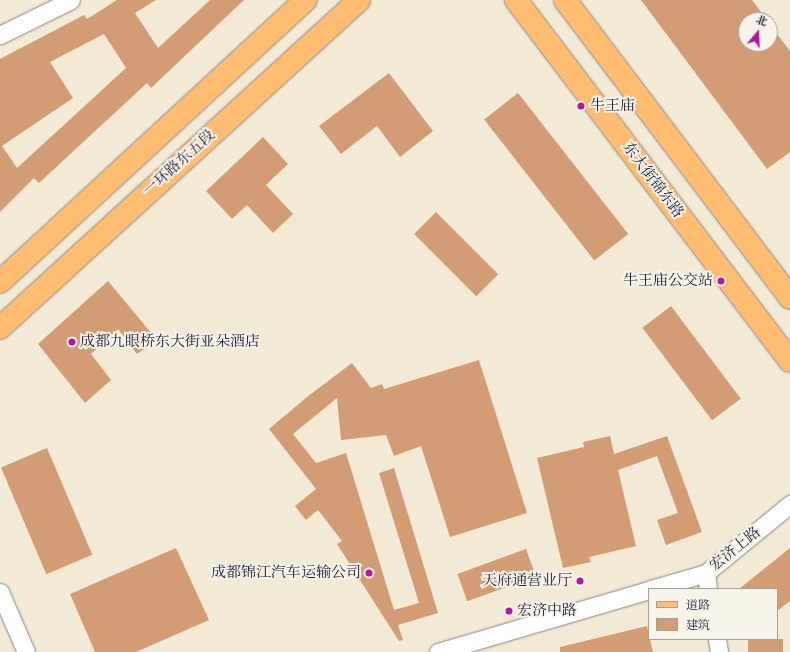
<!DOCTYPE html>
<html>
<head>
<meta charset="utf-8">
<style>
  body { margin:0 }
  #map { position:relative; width:790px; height:652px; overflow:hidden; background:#f3ead5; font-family:"IM FELL Double Pica","Noto Serif SC",serif }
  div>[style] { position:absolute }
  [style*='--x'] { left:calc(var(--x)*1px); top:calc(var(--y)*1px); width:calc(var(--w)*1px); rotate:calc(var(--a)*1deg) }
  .building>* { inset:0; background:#d29c75; transform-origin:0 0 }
  .roads { filter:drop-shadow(0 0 1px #8a8688) drop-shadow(0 0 1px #8a8688) }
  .minor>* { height:17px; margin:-8.5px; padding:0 8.5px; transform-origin:8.5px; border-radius:8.5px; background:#fff }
  .primary>* { height:22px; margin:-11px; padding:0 11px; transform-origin:11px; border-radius:11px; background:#febc70 }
  .dots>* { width:11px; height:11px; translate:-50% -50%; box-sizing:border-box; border:2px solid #f7f3e8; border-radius:50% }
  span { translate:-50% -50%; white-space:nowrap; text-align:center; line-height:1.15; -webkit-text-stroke:4px #f7f3e8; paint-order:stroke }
  .poi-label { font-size:15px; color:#22223b }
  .left { translate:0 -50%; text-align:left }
  .right { translate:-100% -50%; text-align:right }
  .street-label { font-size:15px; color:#22223b }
  .legend { position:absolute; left:648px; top:588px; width:130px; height:52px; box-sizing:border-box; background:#f7f3e8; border:1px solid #a29fa3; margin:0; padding:5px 7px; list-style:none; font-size:12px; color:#22223b }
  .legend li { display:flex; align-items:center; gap:8px; height:20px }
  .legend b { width:20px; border:1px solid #a29fa3 }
  .north { position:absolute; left:738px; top:12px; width:40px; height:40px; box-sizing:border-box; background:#f7f3e8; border:1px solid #a29fa3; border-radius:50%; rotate:19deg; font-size:11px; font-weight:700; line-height:16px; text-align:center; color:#22223b }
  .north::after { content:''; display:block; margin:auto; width:14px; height:18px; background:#b5179e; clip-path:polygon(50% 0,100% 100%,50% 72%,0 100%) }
</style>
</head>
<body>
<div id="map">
  <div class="building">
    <div style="clip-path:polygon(evenodd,117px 0,156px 0,135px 13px,158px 48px,210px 0,244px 0,151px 88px,147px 83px,39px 183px,34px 178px,0 212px,0 59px,84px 15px,87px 19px,117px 0,104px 34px,126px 68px,17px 168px,2px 146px,73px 98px,50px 62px,104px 34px)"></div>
    <div style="clip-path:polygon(641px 0,752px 0,767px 20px,746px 20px,746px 44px,770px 44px,770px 25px,790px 51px,790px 152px,767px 169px)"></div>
    <div style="clip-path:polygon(389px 73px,433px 131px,400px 157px,377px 126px,341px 154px,319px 126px)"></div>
    <div style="left:518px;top:93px;width:179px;height:43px;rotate:52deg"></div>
    <div style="clip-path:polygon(263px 137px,288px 164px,266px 185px,293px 214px,273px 233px,247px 205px,232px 219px,206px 191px)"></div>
    <div style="left:436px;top:212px;width:88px;height:31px;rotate:45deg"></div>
    <div style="clip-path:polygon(108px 281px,157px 340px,137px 354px,118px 329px,91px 354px,111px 380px,85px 403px,38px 344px)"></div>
    <div style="left:671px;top:306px;width:116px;height:36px;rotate:53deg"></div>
    <div style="clip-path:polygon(479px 360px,527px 513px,450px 537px,421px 446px,394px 456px,386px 435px,341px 440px,337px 398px,293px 434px,316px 463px,346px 453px,394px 610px,419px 603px,379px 473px,394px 468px,438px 613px,398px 625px,403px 640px,399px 641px,337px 544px,342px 541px,318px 510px,306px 520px,295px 506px,316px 489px,269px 429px,307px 397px,352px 363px,371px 388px,382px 384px,384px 389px)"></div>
    <div style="clip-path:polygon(610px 436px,614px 454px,667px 436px,702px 532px,666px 545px,657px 520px,678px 513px,657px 456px,618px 470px,636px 546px,589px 557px,591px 562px,563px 568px,537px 458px,584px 447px,583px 442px)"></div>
    <div style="left:47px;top:448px;width:116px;height:50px;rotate:67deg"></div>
    <div style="clip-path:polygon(176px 548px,209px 620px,136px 652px,95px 652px,70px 594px)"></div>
    <div style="clip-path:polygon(790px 548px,790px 601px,777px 611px,777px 589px,739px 589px)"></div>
    <div style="left:526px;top:549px;width:29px;height:73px;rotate:70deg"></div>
    <div style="clip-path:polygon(647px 626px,653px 652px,560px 652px,560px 647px)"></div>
    <div style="left:748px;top:639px;width:35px;height:13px"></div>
  </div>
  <div class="roads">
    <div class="minor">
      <div style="--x:0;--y:35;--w:79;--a:-26.2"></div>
      <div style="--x:706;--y:573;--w:16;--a:83"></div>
      <div style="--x:651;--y:589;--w:57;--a:-16.2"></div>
      <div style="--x:706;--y:573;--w:109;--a:-39.4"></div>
      <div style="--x:0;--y:592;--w:65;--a:66.6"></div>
      <div style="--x:717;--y:639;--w:13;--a:81"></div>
      <div style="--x:438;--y:652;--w:220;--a:-16.4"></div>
    </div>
    <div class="primary">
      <div style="--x:516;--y:0;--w:453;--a:52.8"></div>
      <div style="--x:565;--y:0;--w:373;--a:52.9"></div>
      <div style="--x:0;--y:282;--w:416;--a:-42.7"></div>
      <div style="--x:0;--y:328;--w:486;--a:-42.4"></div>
    </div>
  </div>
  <div class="dots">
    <div style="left:581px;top:106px;background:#b5179e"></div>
    <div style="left:721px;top:281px;background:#b5179e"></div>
    <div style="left:72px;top:342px;background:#b5179e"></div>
    <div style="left:369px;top:573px;background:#b5179e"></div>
    <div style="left:580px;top:581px;background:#b5179e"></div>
    <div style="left:509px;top:611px;background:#b5179e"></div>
  </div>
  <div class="poi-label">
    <span class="left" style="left:590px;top:106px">牛王庙</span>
    <span class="right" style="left:713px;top:281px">牛王庙公交站</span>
    <span class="left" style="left:80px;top:342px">成都九眼桥东大街亚朵酒店</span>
    <span class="right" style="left:361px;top:573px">成都锦江汽车运输公司</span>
    <span class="right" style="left:572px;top:581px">天府通营业厅</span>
    <span class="left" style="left:517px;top:611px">宏济中路</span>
  </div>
  <div class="street-label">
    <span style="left:179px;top:163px;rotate:-42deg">一环路东五段</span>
    <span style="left:653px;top:180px;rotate:53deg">东大街锦东路</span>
    <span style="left:735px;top:549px;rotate:-39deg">宏济上路</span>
  </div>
  <ul class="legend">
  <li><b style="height:5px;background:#febc70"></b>道路</li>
  <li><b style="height:11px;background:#d29c75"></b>建筑</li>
  </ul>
  <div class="north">北</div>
</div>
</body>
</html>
